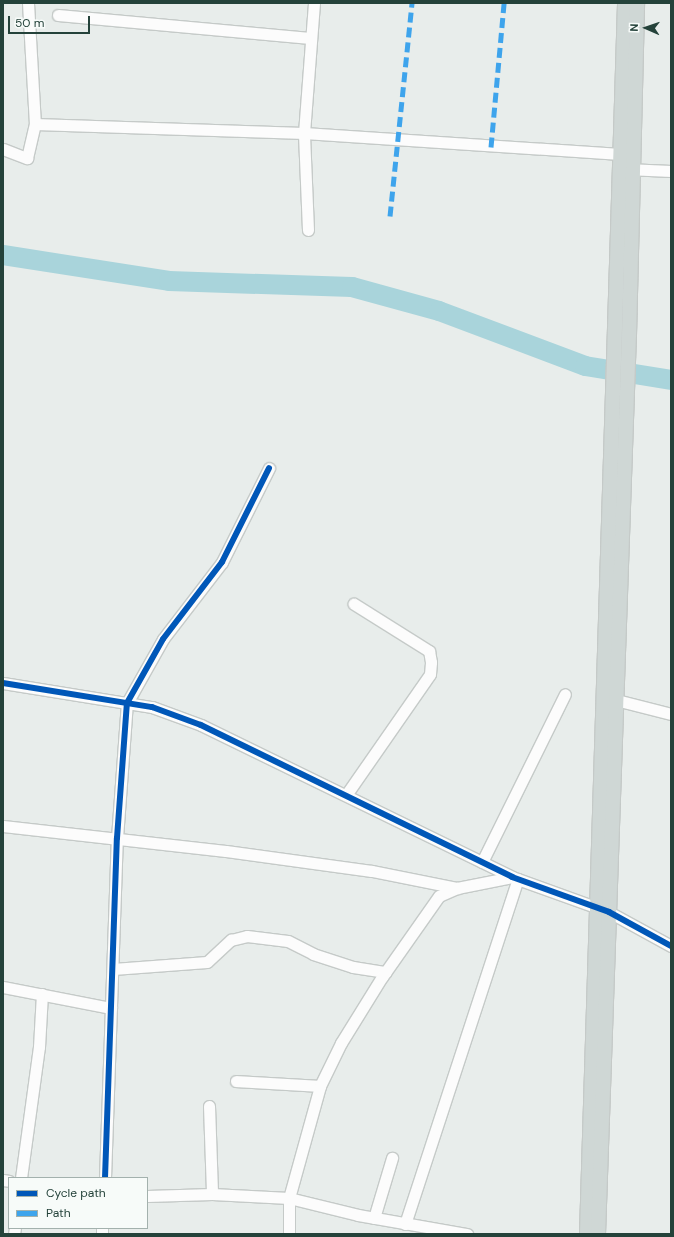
<!DOCTYPE html>
<style>
body{margin:0}
#map{position:relative;width:674px;height:1237px;overflow:hidden;background:#e8edeb;font-family:"DM Sans",sans-serif}
div>[style]{position:absolute}
.river>*{height:20px;margin:-10px;padding:0 10px;transform-origin:10px;border-radius:10px;background:#a9d4db}
.roads{filter:drop-shadow(1px 0 #c5cac8) drop-shadow(-1px 0 #c5cac8) drop-shadow(0 1px #c5cac8) drop-shadow(0 -1px #c5cac8)}
.minor>*{height:11px;margin:-5.5px;padding:0 5.5px;transform-origin:5.5px;border-radius:5.5px;background:#fcfcfc}
.major>*{height:14px;margin:-7px;padding:0 7px;transform-origin:7px;border-radius:7px;background:#cfd7d5}
.quiet>*{height:5px;margin-top:-2.5px;transform-origin:0;background:repeating-linear-gradient(90deg,#3ea4ec 0 10px,transparent 0 15px)}
.cycleway>*{height:6px;margin:-3px;padding:0 3px;transform-origin:3px;border-radius:3px;background:#0057b8}
span{translate:-50% -50%;white-space:nowrap;text-align:center;line-height:1.15;-webkit-text-stroke:3px #f7fbf9;paint-order:stroke}
.frame{position:absolute;inset:0;border:4px solid #24423a;pointer-events:none}
.legend{position:absolute;left:8px;top:1177px;width:140px;height:52px;box-sizing:border-box;background:#f7fbf9;border:1px solid #a3b1ad;margin:0;padding:5px 7px;list-style:none;font-size:12px;color:#24423a}
.legend li{display:flex;align-items:center;gap:8px;height:20px}
.legend b{width:20px;border:1px solid #a3b1ad}
.north{position:absolute;left:626px;top:8px;width:40px;height:40px;-webkit-text-stroke:3px #f7fbf9;paint-order:stroke;rotate:272deg;font-size:11px;font-weight:700;line-height:16px;text-align:center;color:#24423a}
.north::after{content:'';display:block;margin:auto;width:14px;height:18px;background:#24423a;clip-path:polygon(50% 0,100% 100%,50% 72%,0 100%)}
.scale{position:absolute;left:8px;top:16px;width:82px;height:18px;box-sizing:border-box;border:2px solid #24423a;border-top:0;padding-left:5px;font-size:12px;line-height:14px;white-space:nowrap;color:#24423a;-webkit-text-stroke:3px #f7fbf9;paint-order:stroke}
</style>
<div id="map">
<div class="river">
<div style="left:3px;top:255px;width:168px;rotate:8.9deg"></div>
<div style="left:169px;top:281px;width:183px;rotate:1.9deg"></div>
<div style="left:352px;top:287px;width:90px;rotate:15.4deg"></div>
<div style="left:439px;top:311px;width:156px;rotate:20.6deg"></div>
<div style="left:585px;top:366px;width:87px;rotate:9.2deg"></div>
</div>
<div class="roads">
<div class="minor">
<div style="left:28px;top:3px;width:121px;rotate:86.7deg"></div>
<div style="left:58px;top:15px;width:253px;rotate:5.2deg"></div>
<div style="left:3px;top:149px;width:26px;rotate:21deg"></div>
<div style="left:27px;top:158px;width:35px;rotate:-77deg"></div>
<div style="left:35px;top:124px;width:269px;rotate:1.9deg"></div>
<div style="left:304px;top:133px;width:317px;rotate:3.8deg"></div>
<div style="left:626px;top:169px;width:45px;rotate:2.5deg"></div>
<div style="left:308px;top:230px;width:97px;rotate:-92.4deg"></div>
<div style="left:304px;top:133px;width:130px;rotate:-85.6deg"></div>
<div style="left:3px;top:683px;width:151px;rotate:9.2deg"></div>
<div style="left:152px;top:707px;width:52px;rotate:20.2deg"></div>
<div style="left:201px;top:725px;width:346px;rotate:26deg"></div>
<div style="left:512px;top:877px;width:103px;rotate:19.8deg"></div>
<div style="left:609px;top:912px;width:71px;rotate:28.7deg"></div>
<div style="left:616px;top:700px;width:57px;rotate:14.3deg"></div>
<div style="left:346px;top:795px;width:147px;rotate:-55.2deg"></div>
<div style="left:430px;top:674px;width:12px;rotate:-85deg"></div>
<div style="left:431px;top:662px;width:11px;rotate:-100deg"></div>
<div style="left:429px;top:651px;width:89px;rotate:-147.9deg"></div>
<div style="left:3px;top:826px;width:224px;rotate:6.4deg"></div>
<div style="left:226px;top:851px;width:147px;rotate:7.8deg"></div>
<div style="left:372px;top:871px;width:87px;rotate:11.3deg"></div>
<div style="left:482px;top:862px;width:187px;rotate:-63.7deg"></div>
<div style="left:113px;top:969px;width:94px;rotate:-4.3deg"></div>
<div style="left:207px;top:962px;width:33px;rotate:-43deg"></div>
<div style="left:231px;top:940px;width:16px;rotate:-14deg"></div>
<div style="left:247px;top:936px;width:41px;rotate:7deg"></div>
<div style="left:288px;top:941px;width:28px;rotate:27deg"></div>
<div style="left:313px;top:954px;width:42px;rotate:18deg"></div>
<div style="left:353px;top:967px;width:33px;rotate:9deg"></div>
<div style="left:3px;top:987px;width:110px;rotate:11deg"></div>
<div style="left:236px;top:1081px;width:84px;rotate:3.4deg"></div>
<div style="left:209px;top:1106px;width:88px;rotate:88deg"></div>
<div style="left:21px;top:1178px;width:132px;rotate:-82.2deg"></div>
<div style="left:39px;top:1047px;width:53px;rotate:-86.8deg"></div>
<div style="left:105px;top:1178px;width:340px;rotate:-88deg"></div>
<div style="left:117px;top:838px;width:135px;rotate:-85.8deg"></div>
<div style="left:127px;top:703px;width:73px;rotate:-60.6deg"></div>
<div style="left:163px;top:639px;width:97px;rotate:-52.5deg"></div>
<div style="left:222px;top:562px;width:105px;rotate:-63.4deg"></div>
<div style="left:3px;top:1180px;width:6px;rotate:9deg"></div>
<div style="left:147px;top:1196px;width:65px;rotate:-1.8deg"></div>
<div style="left:212px;top:1194px;width:77px;rotate:3deg"></div>
<div style="left:289px;top:1198px;width:71px;rotate:13.8deg"></div>
<div style="left:358px;top:1215px;width:111px;rotate:9.9deg"></div>
<div style="left:374px;top:1218px;width:63px;rotate:-73.3deg"></div>
<div style="left:405px;top:1224px;width:363px;rotate:-71.9deg"></div>
<div style="left:14px;top:1234px;width:6px;rotate:-81deg"></div>
<div style="left:102px;top:1234px;width:6px;rotate:-90deg"></div>
<div style="left:289px;top:1234px;width:36px;rotate:-90deg"></div>
<div style="left:289px;top:1198px;width:116px;rotate:-74.5deg"></div>
<div style="left:320px;top:1086px;width:48px;rotate:-64deg"></div>
<div style="left:341px;top:1043px;width:78px;rotate:-58.2deg"></div>
<div style="left:382px;top:977px;width:99px;rotate:-54.9deg"></div>
<div style="left:439px;top:896px;width:20px;rotate:-24deg"></div>
<div style="left:457px;top:888px;width:56px;rotate:-11.3deg"></div>
</div>
<div class="major">
<div style="left:587px;top:1234px;width:1232px;rotate:-88.23deg"></div>
<div style="left:598px;top:1234px;width:900px;rotate:-88.03deg"></div>
<div style="left:629px;top:335px;width:332px;rotate:-88.6deg"></div>
</div>
</div>
<div class="quiet">
<div style="left:491px;top:147px;width:145px;rotate:-84.8deg"></div>
<div style="left:390px;top:216px;width:214px;rotate:-84.1deg"></div>
</div>
<div class="cycleway">
<div style="left:3px;top:683px;width:151px;rotate:9.2deg"></div>
<div style="left:152px;top:707px;width:52px;rotate:20.2deg"></div>
<div style="left:201px;top:725px;width:346px;rotate:26deg"></div>
<div style="left:512px;top:877px;width:103px;rotate:19.8deg"></div>
<div style="left:609px;top:912px;width:71px;rotate:28.7deg"></div>
<div style="left:105px;top:1178px;width:340px;rotate:-88deg"></div>
<div style="left:117px;top:838px;width:135px;rotate:-85.8deg"></div>
<div style="left:127px;top:703px;width:73px;rotate:-60.6deg"></div>
<div style="left:163px;top:639px;width:97px;rotate:-52.5deg"></div>
<div style="left:222px;top:562px;width:105px;rotate:-63.4deg"></div>
</div>
<div class="frame"></div>
<ul class="legend">
<li><b style="height:5px;background:#0057b8"></b>Cycle path</li>
<li><b style="height:5px;background:#3ea4ec"></b>Path</li>
</ul>
<div class="north">N</div>
<div class="scale">50 m</div>
</div>
